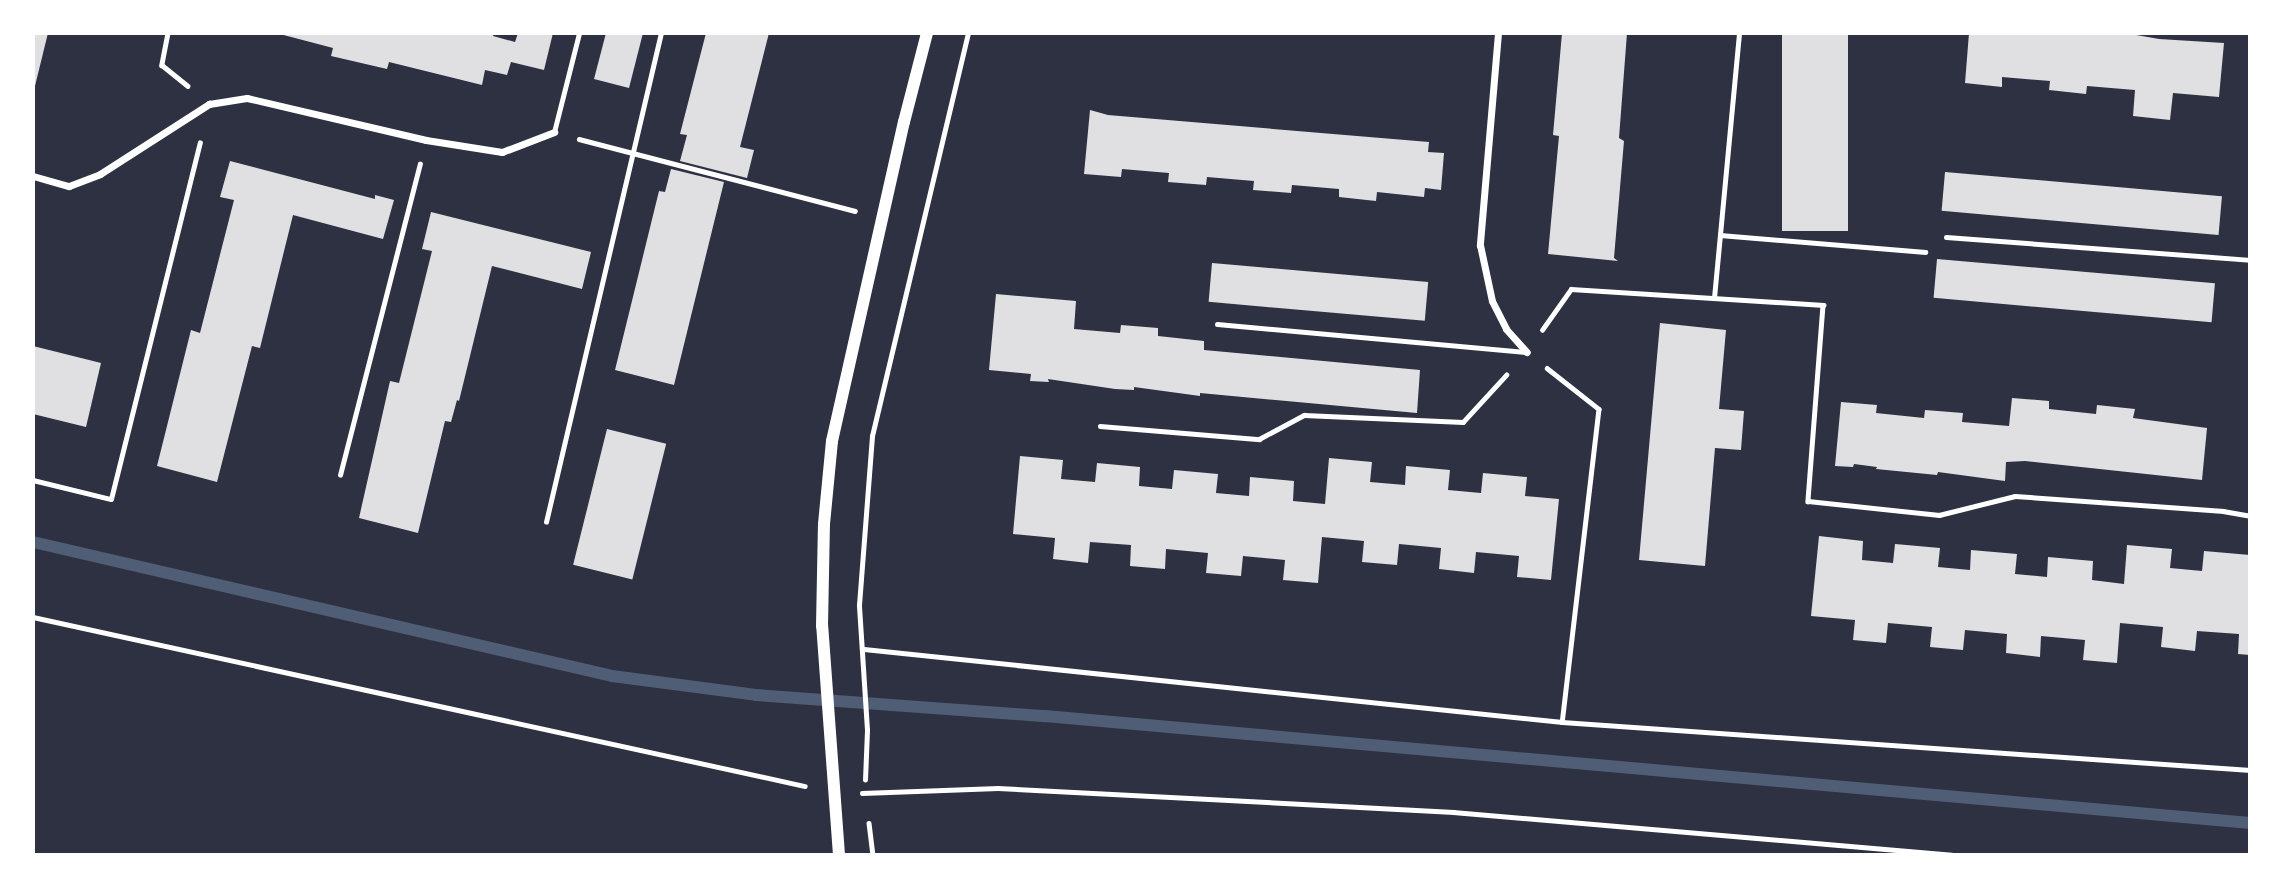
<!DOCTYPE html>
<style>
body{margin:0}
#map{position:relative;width:2283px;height:888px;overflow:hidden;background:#2d3142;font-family:Cabin,sans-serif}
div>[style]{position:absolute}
.stream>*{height:12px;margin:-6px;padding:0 6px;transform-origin:6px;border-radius:6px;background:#4f5d75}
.building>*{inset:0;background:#e0e0e3;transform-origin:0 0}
.path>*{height:4.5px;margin:-2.25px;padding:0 2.25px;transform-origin:2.25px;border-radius:2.25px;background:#fff}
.service>*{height:5px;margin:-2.5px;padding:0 2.5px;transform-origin:2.5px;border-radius:2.5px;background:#fff}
.minor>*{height:7px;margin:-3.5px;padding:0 3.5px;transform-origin:3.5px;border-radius:3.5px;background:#fff}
.tertiary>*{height:12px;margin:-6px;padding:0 6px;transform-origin:6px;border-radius:6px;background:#fff}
span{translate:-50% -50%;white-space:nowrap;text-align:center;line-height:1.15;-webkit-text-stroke:6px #fff;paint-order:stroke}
.frame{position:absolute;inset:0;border:35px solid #fff;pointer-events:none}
</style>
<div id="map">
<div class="stream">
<div style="left:33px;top:542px;width:594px;rotate:13.03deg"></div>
<div style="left:612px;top:676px;width:145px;rotate:7.5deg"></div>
<div style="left:756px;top:695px;width:290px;rotate:4.2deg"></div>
<div style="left:1045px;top:716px;width:1210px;rotate:5.07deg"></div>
</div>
<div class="building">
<div style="clip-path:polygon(33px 33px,48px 33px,34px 90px,33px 90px)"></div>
<div style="clip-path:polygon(276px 33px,494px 33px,493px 36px,515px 42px,518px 33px,553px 33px,544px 70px,511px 62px,507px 75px,485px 70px,482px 85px,389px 62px,387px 69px,331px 56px,333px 48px)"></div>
<div style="clip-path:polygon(606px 33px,643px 33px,629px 88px,594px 79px)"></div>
<div style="clip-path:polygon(706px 33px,769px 33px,740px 147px,754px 150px,747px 178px,680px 161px,687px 135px,680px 134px)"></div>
<div style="clip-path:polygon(1562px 33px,1627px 33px,1619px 138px,1624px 141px,1614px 258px,1618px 261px,1548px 254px,1559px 136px,1553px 135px)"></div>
<div style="left:1782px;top:33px;width:66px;height:198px"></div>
<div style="clip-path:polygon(1969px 33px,2125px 33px,2159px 39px,2224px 43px,2219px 97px,2173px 93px,2170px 120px,2133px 116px,2135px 90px,2087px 86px,2086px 94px,2049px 90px,2050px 81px,2002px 77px,2002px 87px,1965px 83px)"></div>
<div style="clip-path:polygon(1090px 110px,1108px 115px,1429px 142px,1428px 152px,1444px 153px,1441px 190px,1425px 188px,1424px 197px,1377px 192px,1376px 201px,1339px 197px,1339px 189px,1292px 185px,1291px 193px,1253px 190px,1254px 181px,1207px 177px,1206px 185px,1168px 182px,1169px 173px,1122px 169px,1121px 177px,1084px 174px)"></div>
<div style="clip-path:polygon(230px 161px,375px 199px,375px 195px,394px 200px,383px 239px,293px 215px,260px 348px,252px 346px,217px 482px,157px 466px,191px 330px,200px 333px,234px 200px,220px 197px)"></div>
<div style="clip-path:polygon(671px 169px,724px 182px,674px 385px,615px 370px,659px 191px,665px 192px)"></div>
<div style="left:1945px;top:172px;width:278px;height:39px;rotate:5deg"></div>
<div style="clip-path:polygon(431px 212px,591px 252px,582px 289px,492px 266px,459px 401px,457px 400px,451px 422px,445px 421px,418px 533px,359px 518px,390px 381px,399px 383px,432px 251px,422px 249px)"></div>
<div style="left:1937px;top:259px;width:279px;height:39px;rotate:5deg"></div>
<div style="left:1212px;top:263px;width:217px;height:39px;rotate:5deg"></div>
<div style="clip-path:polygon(996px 294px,1076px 301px,1074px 329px,1120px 333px,1121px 325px,1158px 328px,1158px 336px,1204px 341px,1204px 350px,1420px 370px,1417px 413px,1200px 393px,1200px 396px,1134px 387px,1134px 390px,1115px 389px,1048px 379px,1049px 382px,1030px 381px,1031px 374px,989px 370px)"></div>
<div style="clip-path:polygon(1660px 323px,1726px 330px,1719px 409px,1744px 411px,1741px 450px,1715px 448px,1705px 566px,1639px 560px)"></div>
<div style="clip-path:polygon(33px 346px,101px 363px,86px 427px,33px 414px)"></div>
<div style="clip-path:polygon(2012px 398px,2049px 401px,2049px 409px,2096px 414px,2097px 405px,2135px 409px,2133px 418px,2207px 428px,2202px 480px,2025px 461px,2006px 462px,2005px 481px,1938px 472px,1937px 475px,1876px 469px,1877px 467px,1854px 464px,1853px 467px,1835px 466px,1841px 402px,1877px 405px,1876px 413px,1924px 418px,1925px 410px,1963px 413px,1962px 422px,2009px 426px)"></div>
<div style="left:607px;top:429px;width:61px;height:140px;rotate:14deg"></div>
<div style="clip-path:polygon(1020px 456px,1063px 460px,1061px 479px,1095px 482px,1097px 463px,1140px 467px,1139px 486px,1172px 489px,1174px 470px,1218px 474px,1216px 493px,1249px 496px,1250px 477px,1294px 481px,1293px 501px,1325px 504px,1329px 458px,1372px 462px,1370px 482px,1405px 485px,1406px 466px,1450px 470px,1448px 490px,1481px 493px,1483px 473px,1527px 477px,1525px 496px,1559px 499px,1551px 580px,1517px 577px,1519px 556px,1476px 552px,1474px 573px,1439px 569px,1441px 548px,1399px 544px,1397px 565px,1362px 562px,1364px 541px,1322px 537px,1318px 583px,1283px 580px,1285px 560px,1243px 556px,1241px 576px,1206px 573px,1208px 553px,1166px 549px,1165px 569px,1130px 566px,1131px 545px,1090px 542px,1088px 563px,1053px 559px,1055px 538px,1013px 534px)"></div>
<div style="clip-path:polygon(1819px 536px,1863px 541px,1862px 560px,1893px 563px,1895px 544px,1940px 548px,1938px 567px,1970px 570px,1971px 550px,2017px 554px,2015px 574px,2047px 577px,2048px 557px,2093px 561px,2092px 580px,2124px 584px,2127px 545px,2172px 549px,2170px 568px,2202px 571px,2204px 551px,2250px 555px,2250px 655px,2238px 654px,2239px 634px,2197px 631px,2195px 651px,2161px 647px,2163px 627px,2120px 623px,2117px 663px,2083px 660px,2085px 640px,2041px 636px,2040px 657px,2006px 653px,2007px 634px,1965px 630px,1963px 650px,1930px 647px,1932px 627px,1888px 623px,1886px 643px,1853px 640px,1855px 620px,1811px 616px)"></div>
</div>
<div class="path">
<div style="left:168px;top:33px;width:33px;rotate:101deg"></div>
<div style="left:162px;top:65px;width:33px;rotate:39deg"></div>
<div style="left:579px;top:139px;width:285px;rotate:14.6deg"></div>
<div style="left:1720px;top:235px;width:206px;rotate:4.7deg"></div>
<div style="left:1714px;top:298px;width:266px;rotate:-84.6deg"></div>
<div style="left:1542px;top:330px;width:50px;rotate:-54.7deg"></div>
<div style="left:1571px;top:289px;width:253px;rotate:3.6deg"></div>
<div style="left:1823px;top:305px;width:197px;rotate:94.4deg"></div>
<div style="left:1808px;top:501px;width:132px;rotate:6.1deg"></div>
<div style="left:1939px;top:515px;width:78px;rotate:-14deg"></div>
<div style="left:2015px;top:496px;width:209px;rotate:4.1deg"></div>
<div style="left:2223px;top:511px;width:27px;rotate:10deg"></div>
<div style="left:1547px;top:368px;width:66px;rotate:38.3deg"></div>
<div style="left:1599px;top:409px;width:315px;rotate:96.7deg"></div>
<div style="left:1100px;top:426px;width:160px;rotate:4.7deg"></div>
<div style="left:1259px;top:439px;width:51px;rotate:-28.1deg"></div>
<div style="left:1304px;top:415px;width:159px;rotate:2.5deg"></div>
<div style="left:1463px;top:422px;width:64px;rotate:-47.5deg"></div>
<div style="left:340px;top:475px;width:321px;rotate:-75.6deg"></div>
<div style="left:33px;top:480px;width:80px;rotate:13.7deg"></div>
<div style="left:111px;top:499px;width:367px;rotate:-76deg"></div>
<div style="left:546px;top:522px;width:502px;rotate:-76.77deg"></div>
<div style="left:33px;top:617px;width:790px;rotate:12.35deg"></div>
<div style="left:864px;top:649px;width:702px;rotate:5.97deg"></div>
<div style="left:1562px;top:722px;width:690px;rotate:3.99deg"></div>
<div style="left:865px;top:780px;width:50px;rotate:-87.7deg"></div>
<div style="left:867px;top:730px;width:125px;rotate:-93.7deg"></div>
<div style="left:859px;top:605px;width:169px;rotate:-85.6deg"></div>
<div style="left:872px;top:436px;width:414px;rotate:-76.6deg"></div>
<div style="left:862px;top:793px;width:136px;rotate:-2.1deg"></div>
<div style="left:998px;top:788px;width:456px;rotate:3deg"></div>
<div style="left:1453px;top:812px;width:500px;rotate:4.9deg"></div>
<div style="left:869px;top:823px;width:32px;rotate:83deg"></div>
</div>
<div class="service">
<div style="left:554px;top:132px;width:102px;rotate:-75.8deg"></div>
<div style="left:1946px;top:237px;width:305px;rotate:4.3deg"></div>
<div style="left:1217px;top:324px;width:311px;rotate:5.2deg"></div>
</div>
<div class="minor">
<div style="left:1498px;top:33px;width:213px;rotate:94.9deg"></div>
<div style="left:1480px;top:245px;width:57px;rotate:77.9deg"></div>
<div style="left:1492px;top:301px;width:31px;rotate:63deg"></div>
<div style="left:1506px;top:329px;width:31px;rotate:48deg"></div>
<div style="left:33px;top:176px;width:37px;rotate:16deg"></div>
<div style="left:69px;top:186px;width:33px;rotate:-21deg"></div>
<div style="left:100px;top:174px;width:130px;rotate:-32.7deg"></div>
<div style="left:209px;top:104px;width:38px;rotate:-9deg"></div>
<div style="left:247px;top:98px;width:184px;rotate:13.2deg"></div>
<div style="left:426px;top:140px;width:77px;rotate:9deg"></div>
<div style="left:502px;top:152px;width:56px;rotate:-21deg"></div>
</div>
<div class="tertiary">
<div style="left:839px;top:855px;width:230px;rotate:-94.2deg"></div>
<div style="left:822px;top:626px;width:102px;rotate:-88.9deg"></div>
<div style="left:824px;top:524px;width:83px;rotate:-84.5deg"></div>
<div style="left:832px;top:441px;width:327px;rotate:-77.3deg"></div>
<div style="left:904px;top:122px;width:92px;rotate:-75.5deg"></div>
</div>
<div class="frame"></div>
</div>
